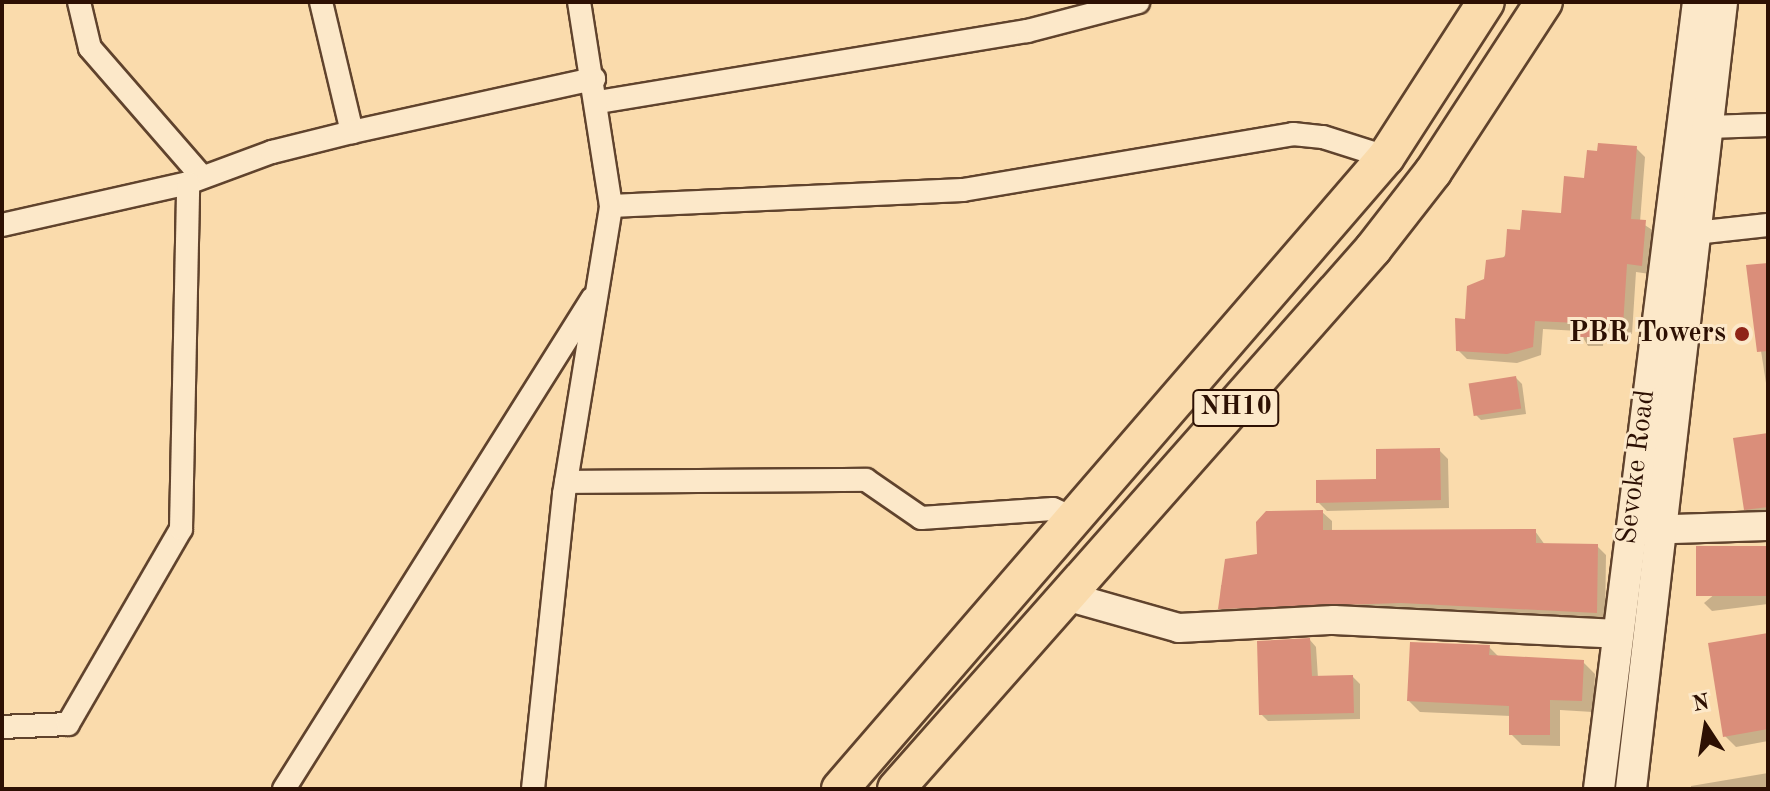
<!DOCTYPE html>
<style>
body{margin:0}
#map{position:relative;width:1770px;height:791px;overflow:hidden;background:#fadbac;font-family:"Old Standard TT",serif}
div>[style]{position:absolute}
.shadow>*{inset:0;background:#0003}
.building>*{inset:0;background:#da8e7a;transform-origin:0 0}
.roads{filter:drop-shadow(2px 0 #60432d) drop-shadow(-2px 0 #60432d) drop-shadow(0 2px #60432d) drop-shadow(0 -2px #60432d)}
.minor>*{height:22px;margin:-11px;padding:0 11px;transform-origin:11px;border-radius:11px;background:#fce8c9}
.tertiary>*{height:28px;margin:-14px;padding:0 14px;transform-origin:14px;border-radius:14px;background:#fce8c9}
.secondary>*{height:30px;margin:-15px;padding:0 15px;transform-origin:15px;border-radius:15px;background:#fce8c9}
.trunk>*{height:36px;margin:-18px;padding:0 18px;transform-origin:18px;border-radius:18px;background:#fadbac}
.dots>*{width:22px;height:22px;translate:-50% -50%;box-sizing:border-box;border:4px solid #fce8c9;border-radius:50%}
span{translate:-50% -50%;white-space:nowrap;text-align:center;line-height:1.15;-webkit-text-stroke:6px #fce8c9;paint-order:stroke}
.shield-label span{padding:2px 6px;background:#fce8c9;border:2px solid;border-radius:6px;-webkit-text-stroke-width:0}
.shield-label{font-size:26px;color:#2d1003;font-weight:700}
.poi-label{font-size:28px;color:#2d1003;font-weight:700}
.right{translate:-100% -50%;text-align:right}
.street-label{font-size:28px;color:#2d1003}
.frame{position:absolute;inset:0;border:4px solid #2d1003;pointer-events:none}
.north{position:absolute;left:1666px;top:687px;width:80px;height:80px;-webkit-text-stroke:6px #fce8c9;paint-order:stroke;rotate:348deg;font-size:22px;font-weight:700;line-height:32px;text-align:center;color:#2d1003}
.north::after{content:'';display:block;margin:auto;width:28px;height:36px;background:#2d1003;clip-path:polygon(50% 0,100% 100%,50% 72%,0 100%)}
</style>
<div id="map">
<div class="shadow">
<div style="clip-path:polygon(1636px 148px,1645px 157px,1640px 222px,1654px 231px,1650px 274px,1636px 272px,1632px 334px,1604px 333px,1603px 346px,1588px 346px,1579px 331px,1543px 329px,1541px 355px,1517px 363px,1467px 359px,1458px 350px,1467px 321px,1486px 281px,1522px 232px,1562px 215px,1586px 180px)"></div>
<div style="clip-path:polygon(1768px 265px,1768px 396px,1748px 267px)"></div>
<div style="clip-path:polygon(1516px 378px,1522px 384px,1526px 414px,1481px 420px,1476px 415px)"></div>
<div style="clip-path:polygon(1768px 435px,1768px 519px,1757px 521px,1745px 509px)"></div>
<div style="clip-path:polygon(1439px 450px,1448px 459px,1449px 508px,1327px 511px,1318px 502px,1378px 481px)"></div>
<div style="clip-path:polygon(1322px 512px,1332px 521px,1332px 532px,1535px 531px,1545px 545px,1597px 546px,1606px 555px,1605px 622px,1229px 617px,1220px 608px,1221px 585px,1228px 586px,1259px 556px)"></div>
<div style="clip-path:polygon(1768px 550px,1768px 604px,1712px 611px,1704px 603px)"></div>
<div style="clip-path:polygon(1768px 635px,1768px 741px,1736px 747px,1725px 736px)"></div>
<div style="clip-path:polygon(1310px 640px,1316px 647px,1318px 678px,1353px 677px,1360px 684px,1360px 719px,1268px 721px,1261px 714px)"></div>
<div style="clip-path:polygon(1489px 647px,1500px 658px,1583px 662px,1595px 674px,1593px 712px,1560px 710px,1560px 746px,1522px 745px,1511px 734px,1511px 716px,1420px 712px,1409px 701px)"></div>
<div style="clip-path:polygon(1768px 773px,1768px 789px,1691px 789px,1691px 786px)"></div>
</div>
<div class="building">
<div style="clip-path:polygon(1598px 143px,1637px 146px,1631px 219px,1646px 220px,1642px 266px,1627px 264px,1623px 326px,1596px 325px,1595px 338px,1577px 337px,1578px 323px,1535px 321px,1533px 347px,1507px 354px,1456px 351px,1455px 318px,1465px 319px,1467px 286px,1484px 279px,1486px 260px,1505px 257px,1507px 229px,1520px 230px,1522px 210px,1561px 213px,1564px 176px,1584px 178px,1587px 150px,1597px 151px)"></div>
<div style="clip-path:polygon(1768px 263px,1768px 351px,1757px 352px,1746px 265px)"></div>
<div style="left:1516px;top:376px;width:33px;height:48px;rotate:81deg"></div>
<div style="clip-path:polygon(1768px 433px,1768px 507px,1744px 510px,1733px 438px)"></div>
<div style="clip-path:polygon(1440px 448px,1441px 500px,1316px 503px,1316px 480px,1376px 479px,1376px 449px)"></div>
<div style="clip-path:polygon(1323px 510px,1323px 530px,1536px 529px,1536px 543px,1598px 544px,1597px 613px,1401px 603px,1218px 609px,1225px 559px,1257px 554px,1256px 522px,1266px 511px)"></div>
<div style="left:1768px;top:546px;width:50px;height:72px;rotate:90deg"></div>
<div style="clip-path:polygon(1768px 633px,1768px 729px,1723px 737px,1708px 643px)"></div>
<div style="clip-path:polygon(1310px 638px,1312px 676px,1353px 675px,1354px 713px,1259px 715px,1257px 641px)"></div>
<div style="clip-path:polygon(1410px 642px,1490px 645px,1489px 655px,1584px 660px,1582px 701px,1550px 700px,1550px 735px,1509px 735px,1509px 706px,1407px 701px)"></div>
</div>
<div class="roads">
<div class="minor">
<div style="left:79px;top:2px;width:47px;rotate:76.6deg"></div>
<div style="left:90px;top:48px;width:171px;rotate:49deg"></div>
<div style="left:321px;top:2px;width:134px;rotate:76.6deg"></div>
<div style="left:598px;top:102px;width:435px;rotate:-9.4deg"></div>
<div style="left:1027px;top:31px;width:115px;rotate:-14.6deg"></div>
<div style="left:1708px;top:127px;width:60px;rotate:-1.9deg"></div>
<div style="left:611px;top:206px;width:352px;rotate:-2.6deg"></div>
<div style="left:963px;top:190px;width:335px;rotate:-9.6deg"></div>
<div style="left:1293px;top:134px;width:30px;rotate:6deg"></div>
<div style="left:1323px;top:137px;width:66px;rotate:17.6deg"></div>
<div style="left:2px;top:225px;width:191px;rotate:-12.7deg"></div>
<div style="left:188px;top:183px;width:90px;rotate:-20.3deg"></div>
<div style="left:272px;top:152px;width:82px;rotate:-14deg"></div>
<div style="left:352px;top:132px;width:248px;rotate:-12.4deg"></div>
<div style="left:1695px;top:233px;width:73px;rotate:-6.3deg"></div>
<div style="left:566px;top:482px;width:300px;rotate:-0.4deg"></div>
<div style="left:866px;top:480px;width:67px;rotate:34.6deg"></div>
<div style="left:921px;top:518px;width:132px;rotate:-3.9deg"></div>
<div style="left:1053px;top:509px;width:23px;rotate:25deg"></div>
<div style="left:2px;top:727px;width:66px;rotate:-2.6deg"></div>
<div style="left:68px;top:724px;width:225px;rotate:-59.9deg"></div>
<div style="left:181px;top:529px;width:346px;rotate:-88.8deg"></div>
<div style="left:284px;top:789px;width:579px;rotate:-57.85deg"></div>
<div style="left:533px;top:789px;width:297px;rotate:-84deg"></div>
<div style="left:564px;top:494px;width:292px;rotate:-80.7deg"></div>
<div style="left:611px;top:206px;width:206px;rotate:-98.9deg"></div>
</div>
<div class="tertiary">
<div style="left:1641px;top:530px;width:127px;rotate:-1.8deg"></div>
<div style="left:1066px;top:596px;width:117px;rotate:15.8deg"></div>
<div style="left:1179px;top:628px;width:155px;rotate:-3deg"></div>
<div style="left:1334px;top:620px;width:284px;rotate:2.8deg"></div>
</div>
<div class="secondary">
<div style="left:1599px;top:789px;width:793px;rotate:-82.83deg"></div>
<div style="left:1631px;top:789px;width:792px;rotate:-83.4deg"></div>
</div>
<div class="trunk">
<div style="left:840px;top:789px;width:835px;rotate:-49.18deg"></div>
<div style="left:1386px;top:157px;width:184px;rotate:-57.2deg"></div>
<div style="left:896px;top:789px;width:721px;rotate:-48.54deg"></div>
<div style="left:1373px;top:249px;width:98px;rotate:-52.1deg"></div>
<div style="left:1433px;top:172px;width:203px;rotate:-56.9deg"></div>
</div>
</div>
<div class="dots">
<div style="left:1742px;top:334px;background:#8f2418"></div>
</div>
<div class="shield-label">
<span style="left:1236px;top:408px">NH10</span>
</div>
<div class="poi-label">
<span class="right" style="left:1726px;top:334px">PBR Towers</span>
</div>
<div class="street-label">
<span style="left:1637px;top:467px;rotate:-83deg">Sevoke Road</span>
</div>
<div class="frame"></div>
<div class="north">N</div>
</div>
